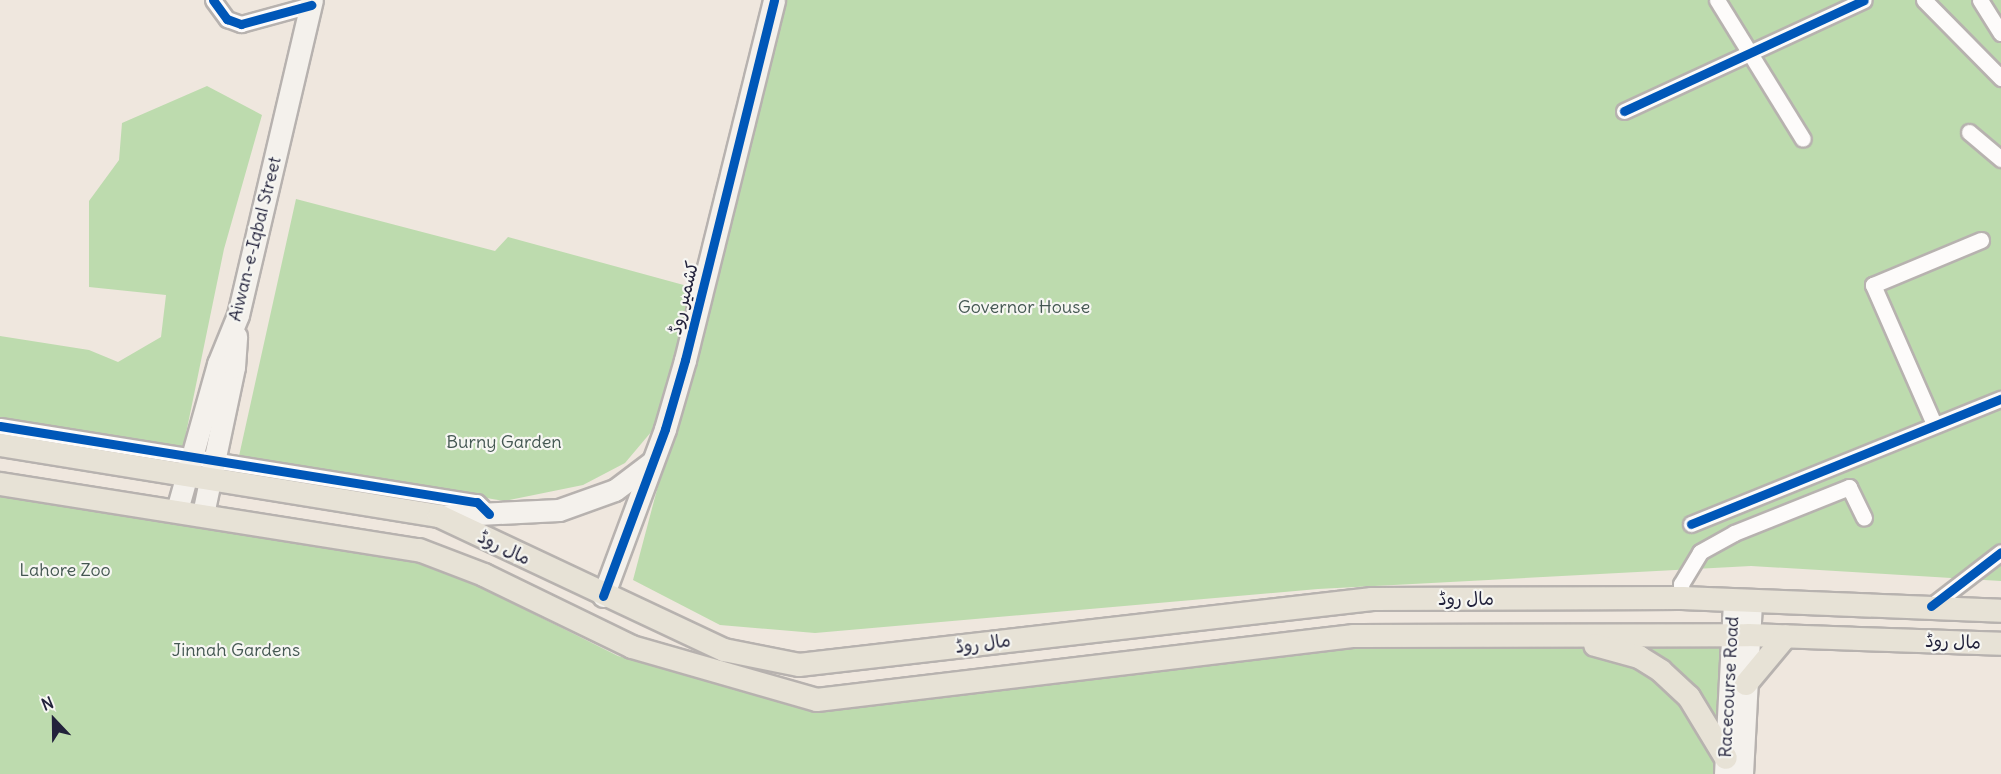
<!DOCTYPE html>
<meta charset="utf-8">
<style>
body{margin:0}
#map{position:relative;width:2001px;height:774px;overflow:hidden;background:#efe7de;font-family:Delius,"Playpen Sans Arabic",sans-serif}
div>[style]{position:absolute}
.green>*{inset:0;background:#bddbae}
.roads{filter:drop-shadow(2px 0 #b7b2af) drop-shadow(-2px 0 #b7b2af) drop-shadow(0 2px #b7b2af) drop-shadow(0 -2px #b7b2af)}
.street>*{height:15px;margin:-7.5px;padding:0 7.5px;transform-origin:7.5px;border-radius:7.5px;background:#fdfbfa}
.secondary>*{height:21px;margin:-10.5px;padding:0 10.5px;transform-origin:10.5px;border-radius:10.5px;background:#f4f1ec}
.primary>*{height:22px;margin:-11px;padding:0 11px;transform-origin:11px;border-radius:11px;background:#e7e2d6}
.cycleway>*{height:9px;margin:-4.5px;padding:0 4.5px;transform-origin:4.5px;border-radius:4.5px;background:#0057b8}
span{translate:-50% -50%;white-space:nowrap;text-align:center;line-height:1.15;-webkit-text-stroke:4.5px #f6f6f2;paint-order:stroke}
.street-label{font-size:18px;color:#22223b}
.park-label{font-size:18px;color:#445752}
.north{position:absolute;left:24px;top:690px;width:60px;height:60px;-webkit-text-stroke:4px #f6f6f2;paint-order:stroke;rotate:338deg;font-size:16px;font-weight:700;line-height:24px;text-align:center;color:#22223b}
.north::after{content:'';display:block;margin:auto;width:21px;height:27px;background:#22223b;clip-path:polygon(50% 0,100% 100%,50% 72%,0 100%)}
</style>
<div id="map">
<div class="green">
<div style="clip-path:polygon(787px 0,2001px 0,2001px 581px,1751px 566px,1318px 589px,815px 633px,720px 625px,633px 580px)"></div>
<div style="clip-path:polygon(207px 86px,262px 115px,224px 249px,183px 448px,0 419px,0 336px,89px 350px,118px 362px,161px 337px,166px 295px,89px 287px,89px 201px,119px 160px,122px 123px)"></div>
<div style="clip-path:polygon(296px 199px,495px 251px,508px 237px,691px 287px,657px 425px,625px 463px,583px 485px,504px 501px,239px 456px)"></div>
<div style="clip-path:polygon(0 493px,418px 556px,618px 656px,813px 711px,1357px 641px,1727px 640px,1718px 774px,0 774px)"></div>
</div>
<div class="roads">
<div class="street">
<div style="left:213px;top:0;width:24px;rotate:54deg"></div>
<div style="left:227px;top:19px;width:15px;rotate:20deg"></div>
<div style="left:241px;top:24px;width:73px;rotate:-15.2deg"></div>
<div style="left:1717px;top:0;width:163px;rotate:58.3deg"></div>
<div style="left:1924px;top:0;width:110px;rotate:45.4deg"></div>
<div style="left:1980px;top:0;width:39px;rotate:58deg"></div>
<div style="left:1624px;top:111px;width:264px;rotate:-24.8deg"></div>
<div style="left:1969px;top:132px;width:42px;rotate:40.2deg"></div>
<div style="left:1934px;top:424px;width:152px;rotate:-113.7deg"></div>
<div style="left:1873px;top:285px;width:117px;rotate:-22.6deg"></div>
<div style="left:0;top:426px;width:483px;rotate:9.1deg"></div>
<div style="left:477px;top:502px;width:17px;rotate:45deg"></div>
<div style="left:1691px;top:524px;width:334px;rotate:-22deg"></div>
<div style="left:1682px;top:598px;width:14px;rotate:-94deg"></div>
<div style="left:1681px;top:584px;width:37px;rotate:-59deg"></div>
<div style="left:1700px;top:552px;width:39px;rotate:-29deg"></div>
<div style="left:1734px;top:533px;width:124px;rotate:-21.8deg"></div>
<div style="left:1849px;top:487px;width:34px;rotate:64deg"></div>
<div style="left:1931px;top:606px;width:88px;rotate:-37.6deg"></div>
</div>
<div class="secondary">
<div style="left:177px;top:510px;width:152px;rotate:-74.3deg"></div>
<div style="left:218px;top:364px;width:53px;rotate:-67.8deg"></div>
<div style="left:238px;top:315px;width:324px;rotate:-76.8deg"></div>
<div style="left:203px;top:514px;width:150px;rotate:-78.1deg"></div>
<div style="left:234px;top:367px;width:31px;rotate:-86deg"></div>
<div style="left:439px;top:516px;width:120px;rotate:-2.9deg"></div>
<div style="left:559px;top:510px;width:59px;rotate:-19.7deg"></div>
<div style="left:615px;top:490px;width:46px;rotate:-37.1deg"></div>
<div style="left:603px;top:596px;width:178px;rotate:-69.6deg"></div>
<div style="left:665px;top:429px;width:72px;rotate:-73.8deg"></div>
<div style="left:685px;top:360px;width:371px;rotate:-76.1deg"></div>
<div style="left:1725px;top:774px;width:174px;rotate:-87deg"></div>
<div style="left:1742px;top:774px;width:174px;rotate:-87deg"></div>
</div>
<div class="primary">
<div style="left:0;top:445px;width:445px;rotate:9.2deg"></div>
<div style="left:439px;top:516px;width:315px;rotate:25.2deg"></div>
<div style="left:724px;top:650px;width:76px;rotate:11.3deg"></div>
<div style="left:799px;top:665px;width:577px;rotate:-6.57deg"></div>
<div style="left:1372px;top:599px;width:310px;rotate:-0.2deg"></div>
<div style="left:1682px;top:598px;width:319px;rotate:2.3deg"></div>
<div style="left:0;top:484px;width:424px;rotate:9deg"></div>
<div style="left:419px;top:550px;width:70px;rotate:21deg"></div>
<div style="left:484px;top:575px;width:165px;rotate:25.9deg"></div>
<div style="left:632px;top:647px;width:192px;rotate:16deg"></div>
<div style="left:817px;top:700px;width:541px;rotate:-6.8deg"></div>
<div style="left:1354px;top:636px;width:394px;rotate:-0.1deg"></div>
<div style="left:1748px;top:635px;width:253px;rotate:2deg"></div>
<div style="left:1595px;top:645px;width:46px;rotate:15.3deg"></div>
<div style="left:1639px;top:657px;width:26px;rotate:32deg"></div>
<div style="left:1661px;top:671px;width:38px;rotate:43deg"></div>
<div style="left:1689px;top:697px;width:71px;rotate:58.8deg"></div>
<div style="left:1746px;top:684px;width:62px;rotate:-50.2deg"></div>
</div>
</div>
<div class="cycleway">
<div style="left:213px;top:0;width:24px;rotate:54deg"></div>
<div style="left:227px;top:19px;width:15px;rotate:20deg"></div>
<div style="left:241px;top:24px;width:73px;rotate:-15.2deg"></div>
<div style="left:1624px;top:111px;width:264px;rotate:-24.8deg"></div>
<div style="left:0;top:426px;width:483px;rotate:9.1deg"></div>
<div style="left:477px;top:502px;width:17px;rotate:45deg"></div>
<div style="left:1691px;top:524px;width:334px;rotate:-22deg"></div>
<div style="left:603px;top:596px;width:178px;rotate:-69.6deg"></div>
<div style="left:665px;top:429px;width:72px;rotate:-73.8deg"></div>
<div style="left:685px;top:360px;width:371px;rotate:-76.1deg"></div>
<div style="left:1931px;top:606px;width:88px;rotate:-37.6deg"></div>
</div>
<div class="street-label">
<span style="left:255px;top:239px;rotate:-76deg">Aiwan-e-Iqbal Street</span>
<span style="left:684px;top:298px;rotate:-76deg">کشمیر روڈ</span>
<span style="left:504px;top:548px;rotate:26deg">مال روڈ</span>
<span style="left:1466px;top:599px">مال روڈ</span>
<span style="left:1953px;top:642px;rotate:2deg">مال روڈ</span>
<span style="left:983px;top:644px;rotate:-7deg">مال روڈ</span>
<span style="left:1729px;top:687px;rotate:-87deg">Racecourse Road</span>
</div>
<div class="park-label">
<span style="left:1024px;top:307px">Governor House</span>
<span style="left:504px;top:442px">Burny Garden</span>
<span style="left:65px;top:570px">Lahore Zoo</span>
<span style="left:236px;top:650px">Jinnah Gardens</span>
</div>
<div class="north">N</div>
</div>
